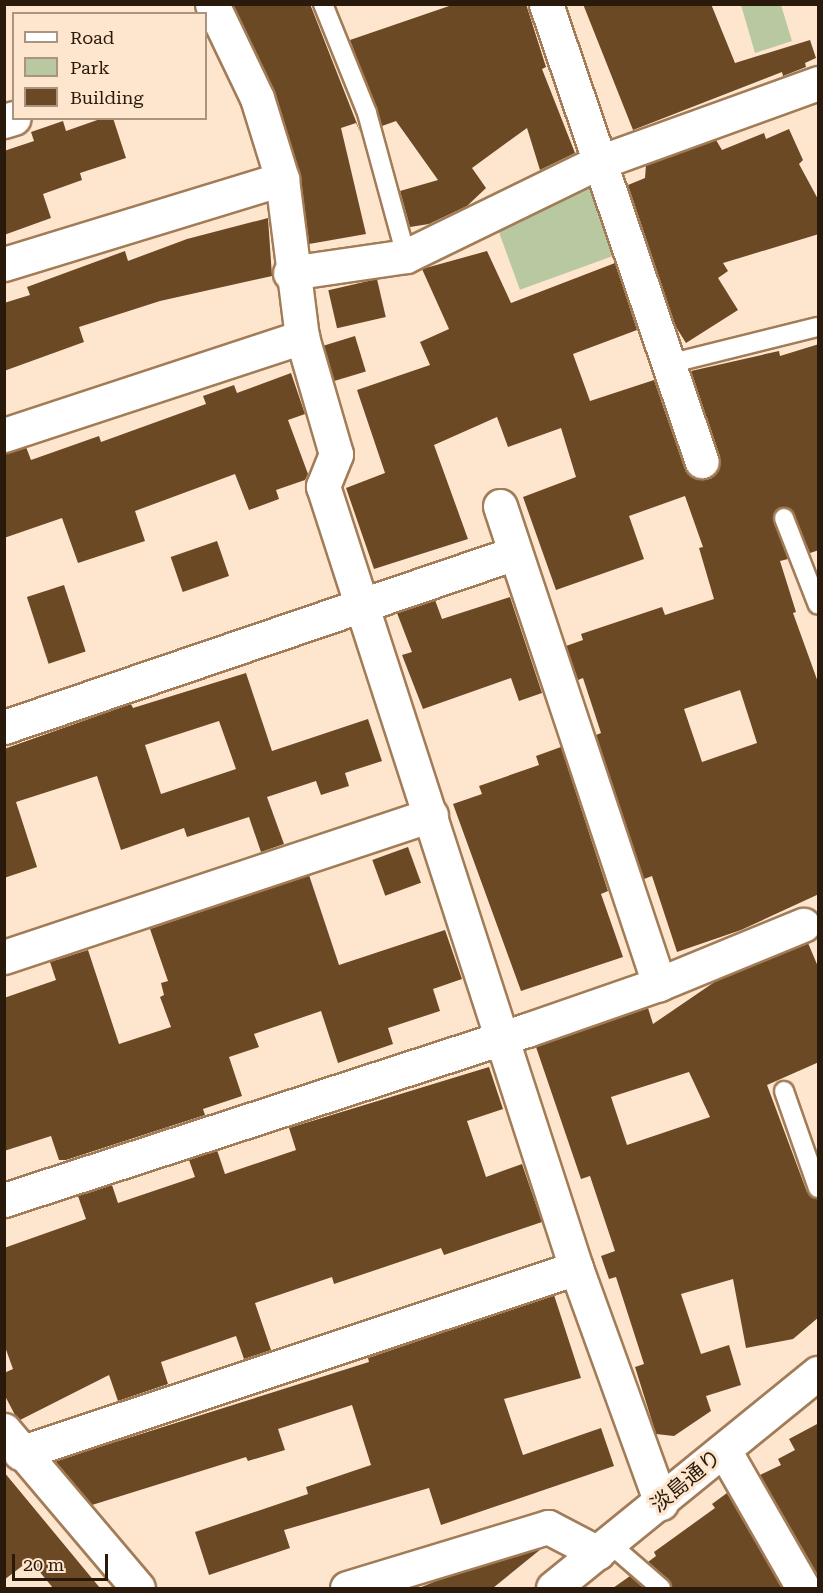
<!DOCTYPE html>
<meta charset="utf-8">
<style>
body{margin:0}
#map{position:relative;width:823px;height:1593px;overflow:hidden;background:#fee5cd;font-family:"Roboto Serif","Noto Sans JP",serif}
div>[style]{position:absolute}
.green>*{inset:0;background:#b8c8a1;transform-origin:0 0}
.building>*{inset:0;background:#6c4925;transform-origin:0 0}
.roads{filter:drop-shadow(2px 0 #a17c57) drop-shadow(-2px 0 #a17c57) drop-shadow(0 2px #a17c57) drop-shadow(0 -2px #a17c57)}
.service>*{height:18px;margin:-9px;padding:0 9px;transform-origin:9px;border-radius:9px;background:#fff}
.minor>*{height:33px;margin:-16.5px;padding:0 16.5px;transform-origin:16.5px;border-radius:16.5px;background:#fff}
.tertiary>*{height:33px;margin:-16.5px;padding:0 16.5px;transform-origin:16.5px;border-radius:16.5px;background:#fff}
.secondary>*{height:33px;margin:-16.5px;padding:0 16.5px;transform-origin:16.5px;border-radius:16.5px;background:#fff}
span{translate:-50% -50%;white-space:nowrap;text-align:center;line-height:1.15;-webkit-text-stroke:6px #fee5cd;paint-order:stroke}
.street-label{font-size:21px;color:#291a0b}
.frame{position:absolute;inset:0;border:6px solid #291a0b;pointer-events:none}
.legend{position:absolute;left:12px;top:12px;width:195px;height:108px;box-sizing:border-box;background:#fee5cd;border:2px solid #a9947f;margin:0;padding:8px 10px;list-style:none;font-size:18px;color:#291a0b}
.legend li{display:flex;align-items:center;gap:12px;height:30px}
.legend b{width:30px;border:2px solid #a9947f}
.scale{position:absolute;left:12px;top:1554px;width:96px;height:27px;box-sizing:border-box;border:3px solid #291a0b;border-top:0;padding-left:8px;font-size:18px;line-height:21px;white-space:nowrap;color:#291a0b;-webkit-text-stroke:4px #fee5cd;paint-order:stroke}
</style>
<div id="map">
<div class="green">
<div style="clip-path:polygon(741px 5px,781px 5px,792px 41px,755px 53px)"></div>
<div style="left:591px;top:181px;width:78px;height:104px;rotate:70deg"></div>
</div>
<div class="building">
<div style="clip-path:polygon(233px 4px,310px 4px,361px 134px,356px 123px,341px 128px,366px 234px,309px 244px,300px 174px,275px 92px)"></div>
<div style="clip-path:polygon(455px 4px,526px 4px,546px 67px,542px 69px,575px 153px,540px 170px,527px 128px,472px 168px,486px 188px,467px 206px,429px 224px,410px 227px,400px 191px,438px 180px,396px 121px,382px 126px,350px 40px)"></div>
<div style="clip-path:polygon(583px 4px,711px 4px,735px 63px,810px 40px,816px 58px,805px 63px,806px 67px,783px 76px,782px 72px,633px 130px)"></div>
<div style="clip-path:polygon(103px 118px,113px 118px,126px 158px,80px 173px,82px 180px,43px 194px,51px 218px,4px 235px,4px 151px,34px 141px,31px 132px,63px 121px,66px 131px)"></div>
<div style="clip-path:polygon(789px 129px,803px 160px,799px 164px,819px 201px,819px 234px,723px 263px,728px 271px,718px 278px,738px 310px,686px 343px,676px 327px,628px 185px,645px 178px,646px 165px,716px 140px,722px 150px,764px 133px,766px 139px)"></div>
<div style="clip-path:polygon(268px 218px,272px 276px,160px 301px,79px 327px,84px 342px,4px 371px,4px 303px,30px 295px,27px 287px,125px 251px,128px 261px,187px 239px)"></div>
<div style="clip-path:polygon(evenodd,487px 251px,511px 303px,615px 263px,637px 330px,573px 354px,590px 401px,654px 380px,684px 467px,698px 479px,716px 474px,720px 464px,691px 371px,779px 351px,780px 356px,819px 344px,819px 550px,810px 553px,791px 509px,779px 508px,773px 517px,788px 559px,780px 561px,796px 612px,793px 613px,819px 685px,819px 894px,741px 930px,677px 952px,652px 876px,644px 879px,596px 735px,601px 733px,583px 678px,578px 680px,566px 646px,583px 640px,581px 634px,662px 607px,665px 615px,714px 599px,699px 548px,703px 547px,685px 496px,629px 516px,644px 559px,556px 590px,523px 497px,576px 477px,561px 428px,508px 447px,497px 417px,434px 445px,468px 539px,374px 569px,346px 488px,385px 473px,357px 390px,430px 365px,420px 342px,449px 329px,422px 269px,487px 251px,740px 690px,757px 743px,702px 762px,684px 709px,740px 690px)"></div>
<div style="left:377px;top:279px;width:39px;height:50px;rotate:77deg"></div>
<div style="left:355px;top:336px;width:37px;height:33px;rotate:73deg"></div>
<div style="clip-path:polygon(291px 373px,305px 414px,288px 420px,308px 474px,305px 480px,276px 490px,279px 499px,249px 510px,235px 474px,135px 511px,145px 541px,78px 563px,62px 518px,4px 538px,4px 454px,26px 447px,31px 460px,99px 436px,101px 442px,206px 404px,203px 396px,234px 385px,237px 393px)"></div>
<div style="left:217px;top:541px;width:37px;height:49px;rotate:71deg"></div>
<div style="left:64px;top:585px;width:70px;height:39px;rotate:72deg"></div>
<div style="clip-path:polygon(510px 597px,542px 693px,519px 701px,511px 678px,423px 709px,402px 655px,412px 652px,397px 613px,435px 600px,442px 619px)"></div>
<div style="clip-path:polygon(evenodd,246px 673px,272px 751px,368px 719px,382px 761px,345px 773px,349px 786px,321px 795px,316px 781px,267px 797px,284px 844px,261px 852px,249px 817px,187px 837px,184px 828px,121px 850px,97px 776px,16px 802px,37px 867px,4px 878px,4px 749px,131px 704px,133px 708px,246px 673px,219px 721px,236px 769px,161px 794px,145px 745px,219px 721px)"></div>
<div style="clip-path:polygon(561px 747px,608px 891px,601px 894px,623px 957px,521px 991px,453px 804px,482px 794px,479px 786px,539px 765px,536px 756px)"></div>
<div style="left:408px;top:847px;width:38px;height:38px;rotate:70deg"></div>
<div style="clip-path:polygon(309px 875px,339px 965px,445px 930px,462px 979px,433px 989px,440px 1011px,388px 1028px,393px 1044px,338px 1063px,321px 1011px,254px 1034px,259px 1047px,229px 1057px,242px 1096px,203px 1109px,205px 1115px,66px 1160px,59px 1160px,51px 1136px,4px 1151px,4px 998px,56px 980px,50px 962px,88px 950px,119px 1044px,171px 1027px,160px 997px,164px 995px,161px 983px,168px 981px,150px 929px)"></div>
<div style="clip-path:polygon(evenodd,808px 943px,819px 969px,819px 1062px,767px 1085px,807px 1192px,819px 1199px,819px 1317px,793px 1339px,746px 1348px,733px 1279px,681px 1294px,701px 1354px,729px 1345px,741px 1385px,706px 1396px,711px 1411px,674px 1436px,656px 1434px,635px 1367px,644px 1364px,616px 1277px,609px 1279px,601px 1256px,615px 1251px,590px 1176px,581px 1179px,536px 1047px,648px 1008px,653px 1024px,716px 981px,808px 943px,689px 1072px,710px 1117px,627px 1145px,611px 1097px,689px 1072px)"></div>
<div style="clip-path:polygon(489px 1067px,503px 1109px,467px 1121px,486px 1177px,522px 1164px,542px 1222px,444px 1255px,441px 1248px,334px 1284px,332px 1277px,255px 1303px,271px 1350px,244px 1359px,236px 1336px,161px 1362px,168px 1384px,118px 1401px,109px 1375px,20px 1420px,15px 1415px,4px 1394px,4px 1373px,13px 1369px,4px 1344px,4px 1248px,86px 1219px,78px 1196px,112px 1185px,118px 1203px,195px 1177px,189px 1160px,217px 1150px,225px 1174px,296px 1150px,289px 1128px)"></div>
<div style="clip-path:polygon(554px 1295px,581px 1378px,504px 1399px,523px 1455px,601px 1428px,614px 1466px,441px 1525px,429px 1488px,284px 1530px,290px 1548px,209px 1575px,195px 1532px,308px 1494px,306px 1487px,371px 1465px,352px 1405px,278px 1429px,285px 1450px,248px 1461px,246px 1457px,92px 1505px,55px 1461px,369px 1362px,368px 1358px)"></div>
<div style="clip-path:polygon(819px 1423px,819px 1577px,760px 1475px,781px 1465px,778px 1459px,795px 1450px,789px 1439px)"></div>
<div style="clip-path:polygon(4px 1472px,100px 1588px,53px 1588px,30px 1560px,4px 1580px)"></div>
<div style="clip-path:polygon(727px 1493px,782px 1588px,672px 1588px,648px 1562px,656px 1556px,654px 1552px,715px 1508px,712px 1504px)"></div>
<div style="clip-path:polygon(541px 1549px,493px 1588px,419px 1588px,441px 1579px)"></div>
<div style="clip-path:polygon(630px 1576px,644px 1588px,613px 1588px)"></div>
</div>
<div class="roads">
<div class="service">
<div style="left:323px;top:4px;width:118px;rotate:68deg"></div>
<div style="left:367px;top:113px;width:148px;rotate:74.7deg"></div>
<div style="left:668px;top:364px;width:154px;rotate:-13.9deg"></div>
<div style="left:784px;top:518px;width:93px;rotate:68.7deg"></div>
<div style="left:784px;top:1091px;width:103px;rotate:70.7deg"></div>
<div style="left:609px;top:1543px;width:69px;rotate:40.9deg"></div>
</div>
<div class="minor">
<div style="left:212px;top:4px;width:104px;rotate:64.4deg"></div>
<div style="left:257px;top:98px;width:85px;rotate:72.8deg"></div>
<div style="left:282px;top:179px;width:159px;rotate:82.8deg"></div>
<div style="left:302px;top:337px;width:122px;rotate:73.8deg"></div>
<div style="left:336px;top:454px;width:35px;rotate:112deg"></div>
<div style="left:323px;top:486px;width:822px;rotate:72.07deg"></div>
<div style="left:576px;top:1268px;width:250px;rotate:70.1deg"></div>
<div style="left:546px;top:4px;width:483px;rotate:71.2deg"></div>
<div style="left:4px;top:121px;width:10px;rotate:-17deg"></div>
<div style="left:4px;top:264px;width:291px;rotate:-17deg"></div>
<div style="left:290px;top:273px;width:117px;rotate:-8.3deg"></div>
<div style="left:406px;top:256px;width:212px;rotate:-26deg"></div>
<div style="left:597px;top:163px;width:235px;rotate:-19.9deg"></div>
<div style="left:4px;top:435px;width:314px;rotate:-18.2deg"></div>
<div style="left:500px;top:506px;width:504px;rotate:71.6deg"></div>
<div style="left:4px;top:727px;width:540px;rotate:-18.8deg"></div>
<div style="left:4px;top:957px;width:450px;rotate:-18.4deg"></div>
<div style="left:4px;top:1200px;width:550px;rotate:-18.01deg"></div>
<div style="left:527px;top:1030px;width:140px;rotate:-19.2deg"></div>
<div style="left:659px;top:984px;width:156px;rotate:-22.3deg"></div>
<div style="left:724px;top:1450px;width:159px;rotate:60.2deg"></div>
<div style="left:20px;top:1453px;width:586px;rotate:-18.4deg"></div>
</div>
<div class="tertiary">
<div style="left:347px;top:1588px;width:210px;rotate:-16.9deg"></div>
<div style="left:548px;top:1527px;width:56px;rotate:27.5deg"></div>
</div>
<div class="secondary">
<div style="left:4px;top:1430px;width:207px;rotate:49.7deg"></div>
<div style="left:553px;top:1588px;width:341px;rotate:-39.1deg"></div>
</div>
</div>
<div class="street-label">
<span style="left:686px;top:1481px;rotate:-40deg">淡島通り</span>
</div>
<div class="frame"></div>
<ul class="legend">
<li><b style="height:8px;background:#fff"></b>Road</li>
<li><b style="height:16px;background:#b8c8a1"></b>Park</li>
<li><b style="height:16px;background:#6c4925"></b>Building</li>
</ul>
<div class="scale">20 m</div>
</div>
